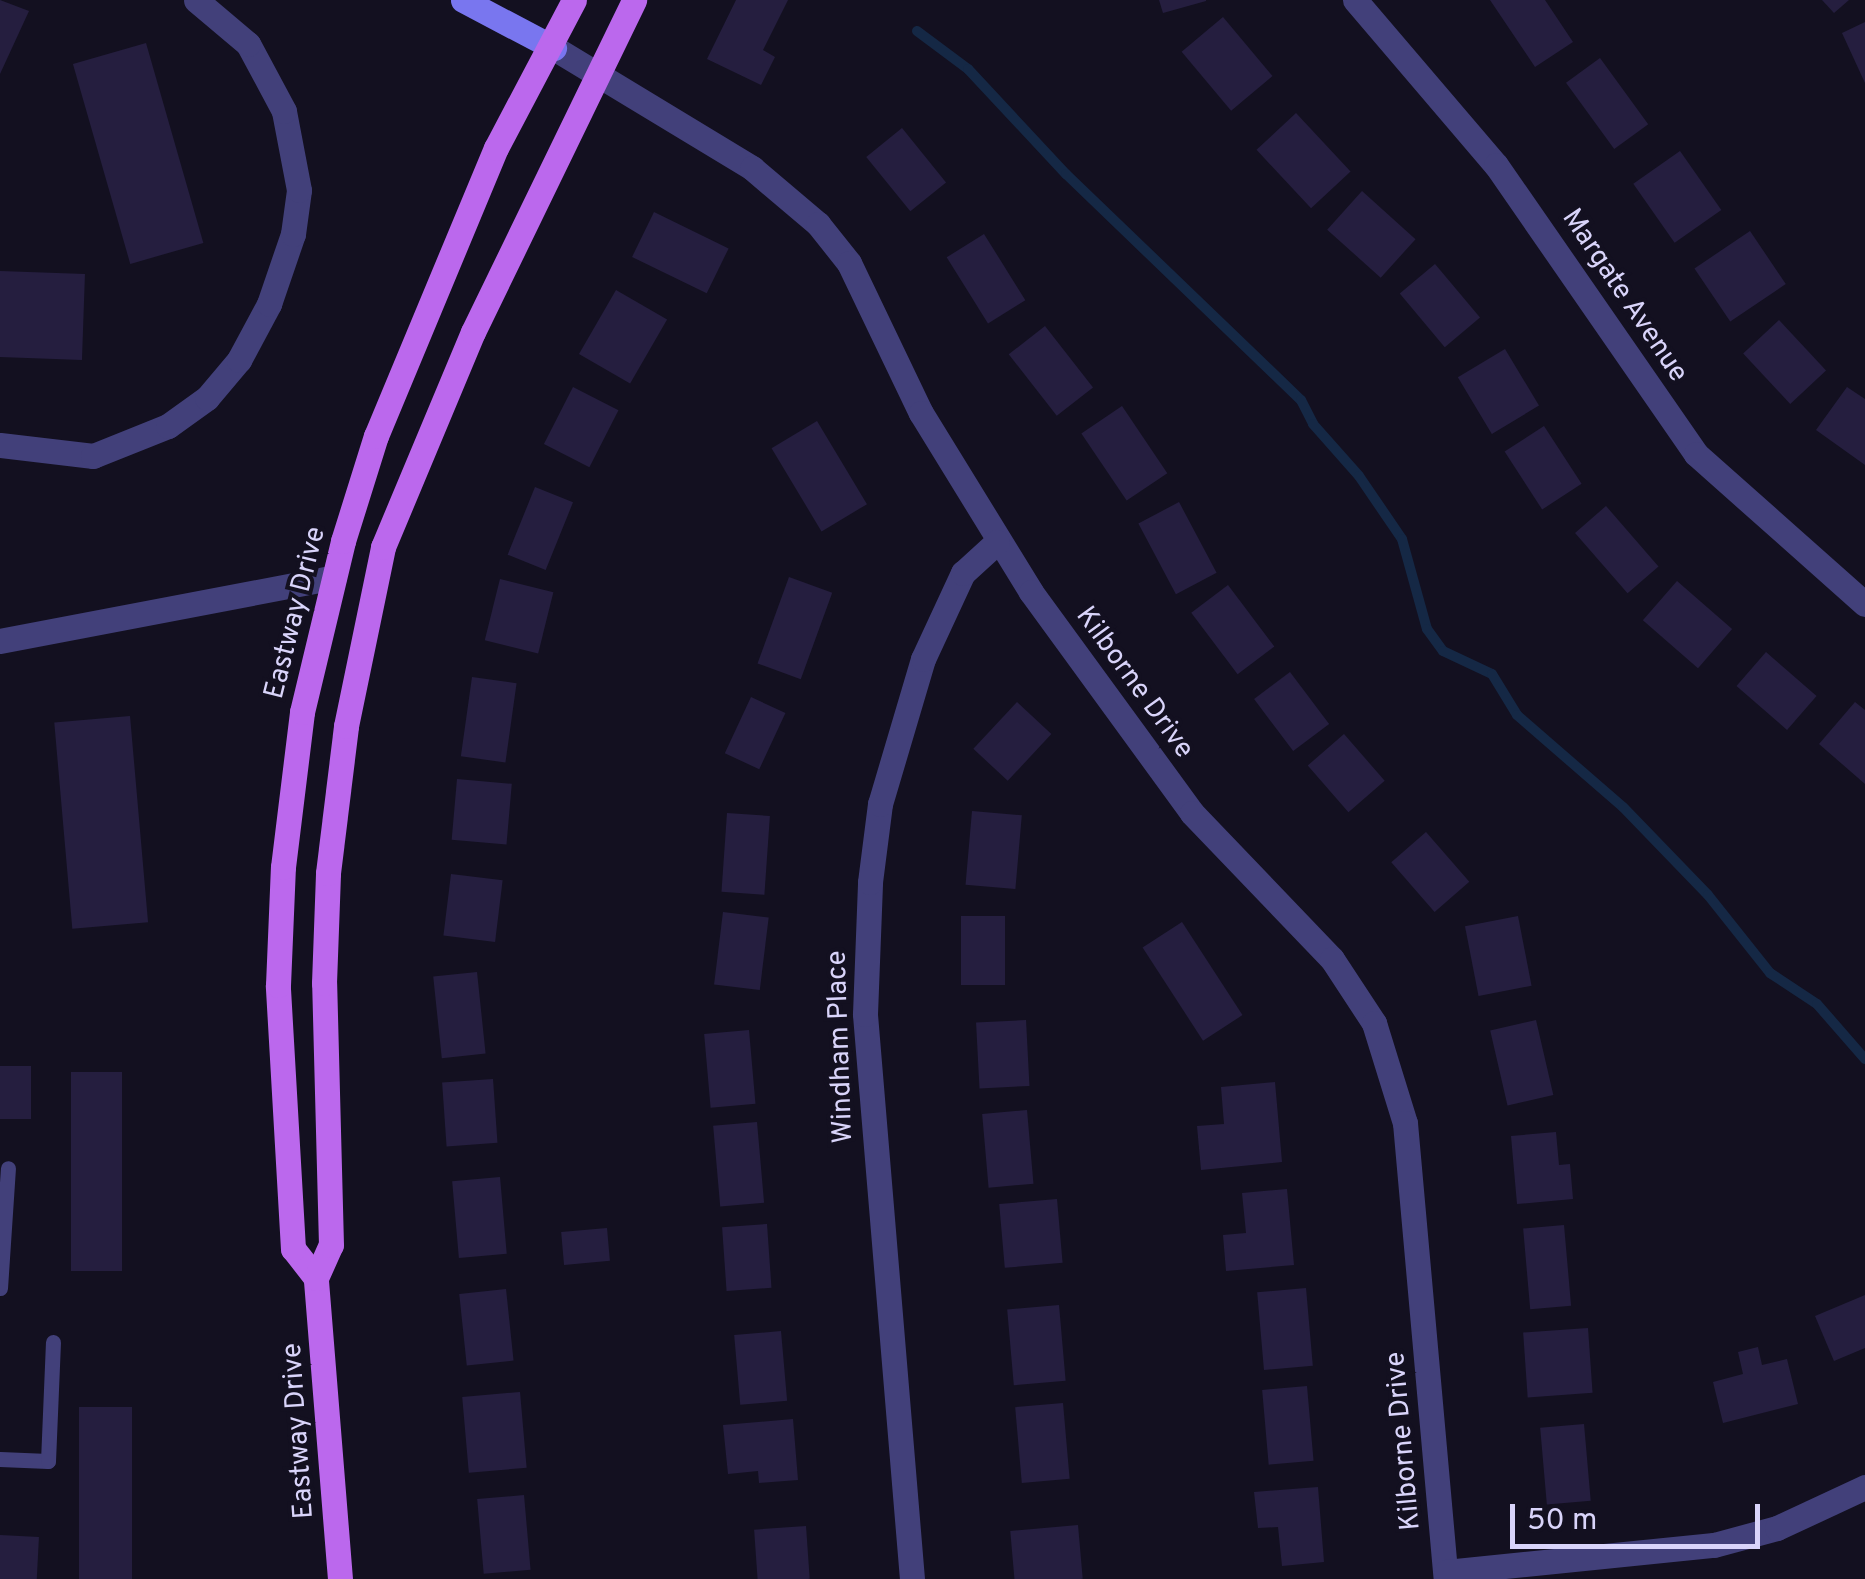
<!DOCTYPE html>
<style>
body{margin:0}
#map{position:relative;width:1865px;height:1579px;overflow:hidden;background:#131020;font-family:Overpass,sans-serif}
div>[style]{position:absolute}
.stream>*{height:10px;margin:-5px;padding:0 5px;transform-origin:5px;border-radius:5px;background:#152845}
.building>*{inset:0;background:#251e3f;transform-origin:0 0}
.lane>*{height:15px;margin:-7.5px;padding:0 7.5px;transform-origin:7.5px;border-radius:7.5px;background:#42407a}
.street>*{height:25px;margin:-12.5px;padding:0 12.5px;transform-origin:12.5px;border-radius:12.5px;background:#42407a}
.secondary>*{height:25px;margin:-12.5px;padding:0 12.5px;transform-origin:12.5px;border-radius:12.5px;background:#7976ef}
.primary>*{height:25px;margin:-12.5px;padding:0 12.5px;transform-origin:12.5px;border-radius:12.5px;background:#bb68ed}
span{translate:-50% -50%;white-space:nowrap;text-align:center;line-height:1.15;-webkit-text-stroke:8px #131020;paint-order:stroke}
.street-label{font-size:28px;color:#d9d4fa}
.scale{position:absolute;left:1510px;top:1504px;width:250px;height:45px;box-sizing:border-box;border:5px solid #d9d4fa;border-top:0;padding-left:12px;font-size:30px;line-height:35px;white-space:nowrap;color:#d9d4fa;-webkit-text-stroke:8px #131020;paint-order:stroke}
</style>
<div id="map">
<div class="stream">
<div style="left:917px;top:31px;width:64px;rotate:36.7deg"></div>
<div style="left:968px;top:69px;width:144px;rotate:47deg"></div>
<div style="left:1066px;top:174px;width:326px;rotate:43.9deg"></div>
<div style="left:1301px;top:400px;width:27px;rotate:63deg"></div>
<div style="left:1313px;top:424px;width:69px;rotate:48.5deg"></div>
<div style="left:1359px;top:476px;width:76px;rotate:55.7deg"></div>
<div style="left:1402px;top:539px;width:93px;rotate:74.5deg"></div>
<div style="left:1427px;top:629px;width:27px;rotate:54deg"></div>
<div style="left:1443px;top:651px;width:54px;rotate:25.1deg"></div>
<div style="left:1492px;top:674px;width:48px;rotate:58.6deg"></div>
<div style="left:1517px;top:715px;width:140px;rotate:41deg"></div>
<div style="left:1623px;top:807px;width:122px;rotate:46deg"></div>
<div style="left:1708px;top:895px;width:100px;rotate:51.5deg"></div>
<div style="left:1770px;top:973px;width:56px;rotate:33.4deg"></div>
<div style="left:1817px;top:1004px;width:73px;rotate:48.9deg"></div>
</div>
<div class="building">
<div style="clip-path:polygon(0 0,29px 11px,0 74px)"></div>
<div style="clip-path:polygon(736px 0,788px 0,763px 50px,775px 57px,761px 85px,707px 59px)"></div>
<div style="clip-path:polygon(1159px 0,1206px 0,1206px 1px,1163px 13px)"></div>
<div style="clip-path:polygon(1490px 0,1545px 0,1573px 42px,1535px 67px)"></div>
<div style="clip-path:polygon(1822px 0,1849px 0,1834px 13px)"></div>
<div style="left:1223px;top:17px;width:77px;height:54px;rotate:50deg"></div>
<div style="clip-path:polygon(1865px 22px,1865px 83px,1842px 33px)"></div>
<div style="left:146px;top:43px;width:208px;height:76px;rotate:74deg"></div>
<div style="left:1600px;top:58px;width:82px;height:42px;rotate:54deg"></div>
<div style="left:1296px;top:113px;width:80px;height:54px;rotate:47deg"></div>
<div style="left:902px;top:128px;width:70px;height:46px;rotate:51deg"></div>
<div style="left:1680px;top:151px;width:72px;height:57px;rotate:55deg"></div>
<div style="left:1362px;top:191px;width:72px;height:52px;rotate:42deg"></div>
<div style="left:654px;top:212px;width:83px;height:50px;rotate:26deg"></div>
<div style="left:1750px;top:231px;width:64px;height:67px;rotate:56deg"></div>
<div style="left:984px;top:234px;width:78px;height:44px;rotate:58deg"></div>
<div style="left:1435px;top:264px;width:70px;height:46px;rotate:50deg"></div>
<div style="left:0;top:271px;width:85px;height:86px;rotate:2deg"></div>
<div style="left:616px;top:290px;width:59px;height:74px;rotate:30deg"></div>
<div style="left:1779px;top:320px;width:69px;height:49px;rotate:47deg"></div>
<div style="left:1045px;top:326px;width:78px;height:46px;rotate:52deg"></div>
<div style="left:1505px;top:349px;width:66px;height:55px;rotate:59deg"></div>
<div style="left:573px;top:387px;width:51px;height:64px;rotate:27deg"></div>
<div style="clip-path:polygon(1847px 387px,1865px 399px,1865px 465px,1816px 430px)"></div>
<div style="left:1122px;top:406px;width:81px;height:49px;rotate:56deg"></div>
<div style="left:817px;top:421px;width:97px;height:53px;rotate:59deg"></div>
<div style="left:1544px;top:426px;width:69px;height:47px;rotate:57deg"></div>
<div style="left:535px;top:487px;width:41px;height:73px;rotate:22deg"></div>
<div style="left:1179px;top:502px;width:80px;height:46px;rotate:62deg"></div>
<div style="left:1606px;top:506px;width:80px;height:41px;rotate:49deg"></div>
<div style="left:789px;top:577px;width:46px;height:92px;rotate:20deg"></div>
<div style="left:500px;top:579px;width:55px;height:63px;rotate:14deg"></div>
<div style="left:1677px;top:581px;width:73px;height:52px;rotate:41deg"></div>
<div style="left:1228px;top:585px;width:77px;height:46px;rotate:53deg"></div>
<div style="left:1766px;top:652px;width:67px;height:45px;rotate:41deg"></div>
<div style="left:1290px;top:672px;width:65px;height:45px;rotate:53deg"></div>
<div style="left:472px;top:677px;width:45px;height:80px;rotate:8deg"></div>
<div style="left:751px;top:697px;width:38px;height:62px;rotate:25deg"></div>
<div style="left:1017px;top:702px;width:47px;height:64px;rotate:43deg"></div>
<div style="clip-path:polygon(1855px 702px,1865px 710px,1865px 784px,1819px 744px)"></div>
<div style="left:130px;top:716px;width:207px;height:76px;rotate:85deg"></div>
<div style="left:1344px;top:734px;width:62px;height:48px;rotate:49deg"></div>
<div style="left:457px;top:779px;width:55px;height:61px;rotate:5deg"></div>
<div style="left:972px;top:811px;width:50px;height:74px;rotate:5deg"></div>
<div style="left:727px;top:813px;width:43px;height:79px;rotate:4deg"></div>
<div style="left:1426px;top:832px;width:66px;height:46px;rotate:49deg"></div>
<div style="left:451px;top:874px;width:52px;height:62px;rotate:7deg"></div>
<div style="left:723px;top:912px;width:46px;height:73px;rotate:7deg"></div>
<div style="left:961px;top:916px;width:44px;height:69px"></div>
<div style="left:1518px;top:916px;width:71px;height:54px;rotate:79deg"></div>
<div style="left:1182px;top:922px;width:111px;height:47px;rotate:57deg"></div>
<div style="left:477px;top:972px;width:82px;height:44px;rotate:84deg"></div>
<div style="left:1026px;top:1020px;width:66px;height:50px;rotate:87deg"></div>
<div style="left:1536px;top:1020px;width:77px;height:47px;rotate:77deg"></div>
<div style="left:749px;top:1030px;width:74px;height:45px;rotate:85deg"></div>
<div style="left:0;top:1066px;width:31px;height:53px"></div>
<div style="left:71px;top:1072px;width:51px;height:199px"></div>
<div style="left:493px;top:1079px;width:64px;height:51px;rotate:86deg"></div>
<div style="clip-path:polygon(1275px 1082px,1282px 1162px,1201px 1170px,1197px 1126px,1224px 1124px,1221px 1087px)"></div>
<div style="left:1027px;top:1110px;width:74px;height:45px;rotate:85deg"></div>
<div style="left:757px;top:1122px;width:81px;height:44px;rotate:85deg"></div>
<div style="clip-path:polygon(1556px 1132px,1559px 1165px,1570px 1164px,1573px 1199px,1517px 1204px,1511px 1136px)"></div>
<div style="left:500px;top:1177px;width:77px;height:48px;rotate:85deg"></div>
<div style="clip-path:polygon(1287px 1189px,1294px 1265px,1226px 1271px,1223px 1235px,1246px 1233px,1242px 1193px)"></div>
<div style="left:1057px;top:1199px;width:64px;height:58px;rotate:85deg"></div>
<div style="left:767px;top:1224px;width:64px;height:45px;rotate:86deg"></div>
<div style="left:1564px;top:1225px;width:81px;height:41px;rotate:85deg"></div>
<div style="left:607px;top:1228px;width:33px;height:46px;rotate:85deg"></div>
<div style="left:1306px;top:1288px;width:78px;height:49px;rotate:85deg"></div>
<div style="left:506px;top:1289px;width:72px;height:47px;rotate:84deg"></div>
<div style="clip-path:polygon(1865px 1295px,1865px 1348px,1834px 1361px,1815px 1316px)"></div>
<div style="left:1059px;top:1305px;width:76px;height:52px;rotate:85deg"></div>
<div style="left:1588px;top:1328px;width:65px;height:65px;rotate:86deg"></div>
<div style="left:781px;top:1331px;width:70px;height:47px;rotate:85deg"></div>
<div style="clip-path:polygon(1758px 1347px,1762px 1365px,1787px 1359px,1798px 1404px,1723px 1423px,1713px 1382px,1743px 1374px,1738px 1352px)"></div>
<div style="left:1307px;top:1386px;width:75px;height:45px;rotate:85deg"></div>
<div style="left:520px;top:1392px;width:76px;height:58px;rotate:85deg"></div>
<div style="left:1063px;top:1403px;width:76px;height:48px;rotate:85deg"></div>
<div style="left:79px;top:1407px;width:53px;height:172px"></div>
<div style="clip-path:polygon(793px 1419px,798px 1480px,759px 1483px,758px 1471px,728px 1474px,723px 1425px)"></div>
<div style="left:1584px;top:1424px;width:77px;height:44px;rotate:85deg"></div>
<div style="clip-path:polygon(1318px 1487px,1324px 1562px,1282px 1566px,1278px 1527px,1258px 1528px,1254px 1492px)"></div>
<div style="left:524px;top:1495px;width:75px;height:47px;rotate:85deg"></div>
<div style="left:1078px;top:1525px;width:54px;height:68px;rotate:85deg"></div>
<div style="left:806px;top:1526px;width:53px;height:52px;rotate:86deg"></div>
<div style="left:0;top:1535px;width:39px;height:44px;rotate:3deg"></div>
</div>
<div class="lane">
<div style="left:0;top:1288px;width:120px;rotate:-86.2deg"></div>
<div style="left:0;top:1459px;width:48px;rotate:2.4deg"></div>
<div style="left:48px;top:1461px;width:119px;rotate:-87.6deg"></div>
</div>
<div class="street">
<div style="left:1355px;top:0;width:217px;rotate:49.5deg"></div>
<div style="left:1496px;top:165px;width:351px;rotate:55.3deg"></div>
<div style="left:1696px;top:454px;width:226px;rotate:41.6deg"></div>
<div style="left:554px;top:48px;width:232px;rotate:31.2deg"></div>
<div style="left:752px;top:168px;width:87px;rotate:40.3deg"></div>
<div style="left:818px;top:224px;width:50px;rotate:51.5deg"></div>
<div style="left:849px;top:263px;width:166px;rotate:64.4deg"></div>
<div style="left:921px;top:413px;width:210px;rotate:58.4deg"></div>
<div style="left:1031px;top:592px;width:273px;rotate:53.9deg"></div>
<div style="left:1192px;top:813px;width:202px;rotate:46.2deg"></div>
<div style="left:1332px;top:959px;width:77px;rotate:56.7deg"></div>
<div style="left:1374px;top:1023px;width:105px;rotate:72.8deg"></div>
<div style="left:1405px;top:1123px;width:458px;rotate:84.9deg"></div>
<div style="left:0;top:445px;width:94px;rotate:6.7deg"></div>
<div style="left:93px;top:456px;width:81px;rotate:-21.8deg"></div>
<div style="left:168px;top:426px;width:48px;rotate:-35.7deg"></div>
<div style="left:207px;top:398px;width:50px;rotate:-49.9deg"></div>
<div style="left:239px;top:360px;width:64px;rotate:-61.8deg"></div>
<div style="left:269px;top:304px;width:74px;rotate:-71.1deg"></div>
<div style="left:293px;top:234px;width:44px;rotate:-82.2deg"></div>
<div style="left:299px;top:190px;width:80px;rotate:-100.8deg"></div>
<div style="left:284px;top:111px;width:76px;rotate:-118.2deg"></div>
<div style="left:248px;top:44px;width:68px;rotate:-139.8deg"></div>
<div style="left:0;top:641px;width:340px;rotate:-10.8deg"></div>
<div style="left:1446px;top:1572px;width:269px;rotate:-5.8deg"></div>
<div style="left:1714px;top:1545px;width:65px;rotate:-15.1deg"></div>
<div style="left:1777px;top:1528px;width:97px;rotate:-25deg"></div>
<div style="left:912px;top:1579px;width:567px;rotate:-94.76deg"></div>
<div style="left:865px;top:1014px;width:132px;rotate:-87.8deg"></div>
<div style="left:870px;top:882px;width:79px;rotate:-82.7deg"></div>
<div style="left:880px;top:804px;width:151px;rotate:-73.5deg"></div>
<div style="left:923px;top:659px;width:95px;rotate:-65.1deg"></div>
<div style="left:963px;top:573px;width:46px;rotate:-42.4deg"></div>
</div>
<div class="secondary">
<div style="left:463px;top:0;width:103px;rotate:27.8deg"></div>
</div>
<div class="primary">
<div style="left:316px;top:1278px;width:37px;rotate:-128deg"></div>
<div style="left:293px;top:1249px;width:264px;rotate:-93.3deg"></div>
<div style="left:278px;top:985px;width:118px;rotate:-87.6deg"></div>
<div style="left:283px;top:867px;width:156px;rotate:-83deg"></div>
<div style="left:302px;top:712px;width:176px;rotate:-76.5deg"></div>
<div style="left:343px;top:541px;width:110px;rotate:-72.6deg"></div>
<div style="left:376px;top:436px;width:312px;rotate:-67.4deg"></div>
<div style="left:496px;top:148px;width:167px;rotate:-62.2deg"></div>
<div style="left:340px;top:1579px;width:302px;rotate:-94.6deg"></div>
<div style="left:316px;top:1278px;width:36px;rotate:-66deg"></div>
<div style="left:331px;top:1245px;width:262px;rotate:-91.5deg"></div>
<div style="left:324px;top:983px;width:110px;rotate:-87.9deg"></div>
<div style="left:328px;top:873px;width:148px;rotate:-83deg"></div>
<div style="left:346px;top:726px;width:183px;rotate:-78.3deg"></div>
<div style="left:383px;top:547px;width:233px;rotate:-67.3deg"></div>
<div style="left:473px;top:332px;width:369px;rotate:-64.1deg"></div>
</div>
<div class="street-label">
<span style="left:1624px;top:296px;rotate:56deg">Margate Avenue</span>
<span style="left:296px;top:613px;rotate:-76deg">Eastway Drive</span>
<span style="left:1134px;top:683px;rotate:54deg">Kilborne Drive</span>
<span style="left:841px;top:1047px;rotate:-92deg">Windham Place</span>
<span style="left:299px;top:1431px;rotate:-94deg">Eastway Drive</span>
<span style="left:1404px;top:1441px;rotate:-95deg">Kilborne Drive</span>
</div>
<div class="scale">50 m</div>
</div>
